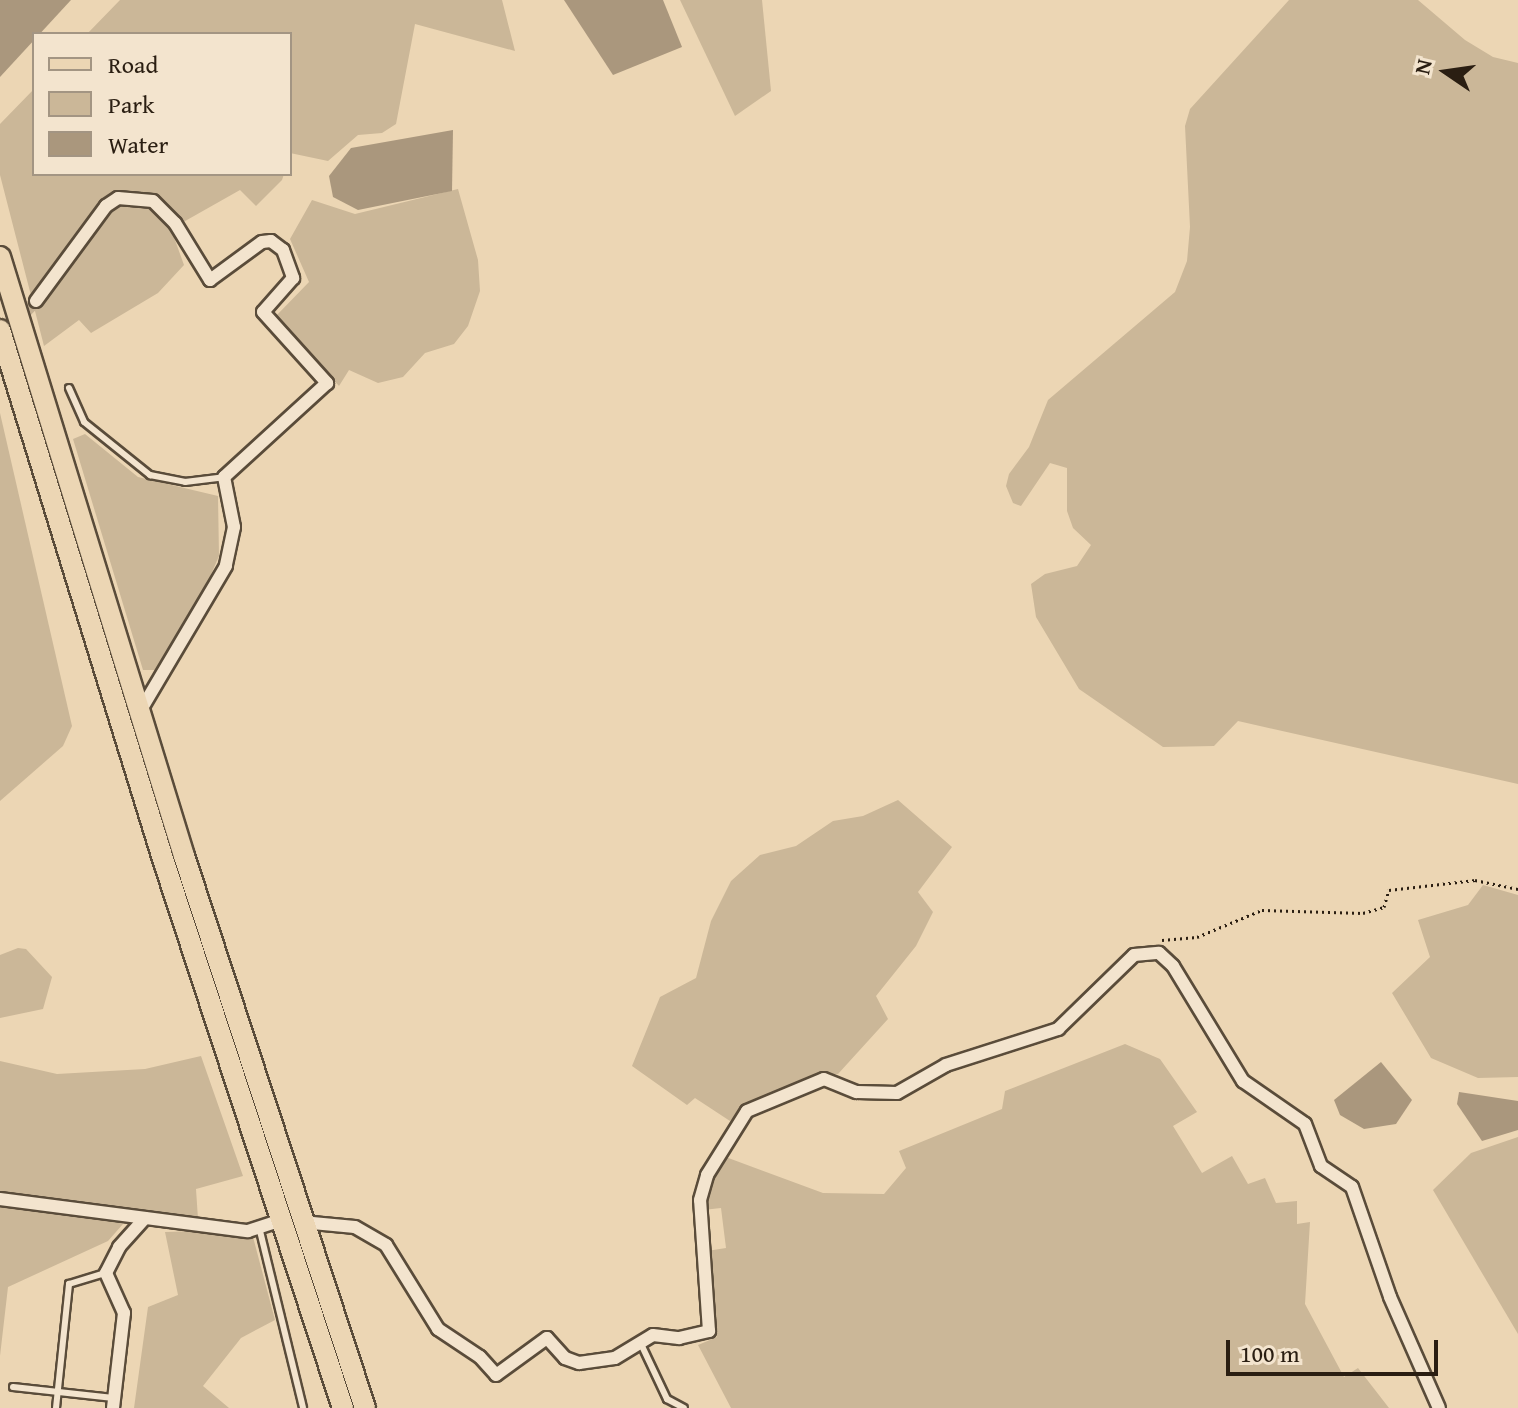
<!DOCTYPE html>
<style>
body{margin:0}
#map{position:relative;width:1518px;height:1408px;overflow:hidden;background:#ecd6b4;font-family:"Gentium Book Plus",serif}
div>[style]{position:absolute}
.green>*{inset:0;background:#cbb798}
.water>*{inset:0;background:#aa977d}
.street-tunnel>*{height:12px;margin-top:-6px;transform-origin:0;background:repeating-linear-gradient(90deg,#c5b194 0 12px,transparent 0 18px)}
.path>*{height:3px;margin-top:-1.5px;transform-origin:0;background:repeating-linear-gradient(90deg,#2a1e12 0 2px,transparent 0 6px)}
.roads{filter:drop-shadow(2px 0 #5a4c3a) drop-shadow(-2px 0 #5a4c3a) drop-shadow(0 2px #5a4c3a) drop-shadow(0 -2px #5a4c3a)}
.lane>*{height:6px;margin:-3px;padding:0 3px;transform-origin:3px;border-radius:3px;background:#f3e4ce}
.street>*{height:12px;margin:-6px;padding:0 6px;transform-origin:6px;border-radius:6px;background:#f3e4ce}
.primary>*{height:20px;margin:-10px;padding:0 10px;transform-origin:10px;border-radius:10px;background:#ecd6b4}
span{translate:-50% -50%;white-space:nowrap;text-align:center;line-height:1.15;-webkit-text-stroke:6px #f3e4ce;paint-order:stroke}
.legend{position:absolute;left:32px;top:32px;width:260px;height:144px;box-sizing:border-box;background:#f3e4ce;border:2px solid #a39583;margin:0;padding:10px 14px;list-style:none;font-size:24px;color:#2a1e12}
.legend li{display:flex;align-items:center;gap:16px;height:40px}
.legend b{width:40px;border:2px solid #a39583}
.north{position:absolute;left:1406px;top:32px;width:80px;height:80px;-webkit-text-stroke:6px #f3e4ce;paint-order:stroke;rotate:283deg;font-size:22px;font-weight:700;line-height:32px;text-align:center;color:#2a1e12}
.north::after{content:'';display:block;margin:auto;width:28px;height:36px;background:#2a1e12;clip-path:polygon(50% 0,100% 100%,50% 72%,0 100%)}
.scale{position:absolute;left:1226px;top:1340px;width:212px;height:36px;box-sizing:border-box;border:4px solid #2a1e12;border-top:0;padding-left:10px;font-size:24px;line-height:28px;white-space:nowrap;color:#2a1e12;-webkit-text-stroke:6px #f3e4ce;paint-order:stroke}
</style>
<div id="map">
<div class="green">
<div style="clip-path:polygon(120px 0,502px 0,515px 51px,415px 24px,396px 124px,382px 133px,358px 135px,328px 161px,290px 153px,290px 34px,87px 34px)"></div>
<div style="clip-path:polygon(680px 0,762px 0,771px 91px,735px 116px)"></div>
<div style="clip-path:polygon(1289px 0,1418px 0,1465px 40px,1493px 57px,1518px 63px,1518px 784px,1238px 721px,1214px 746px,1163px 747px,1079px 689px,1036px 617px,1031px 584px,1045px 574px,1077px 566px,1091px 545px,1073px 528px,1067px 511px,1067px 468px,1050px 463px,1021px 506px,1013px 503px,1006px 486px,1009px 474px,1029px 447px,1048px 400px,1175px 292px,1187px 261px,1190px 227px,1185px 126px,1190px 109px)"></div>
<div style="clip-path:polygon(34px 89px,34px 174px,284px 174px,282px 180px,256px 206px,240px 190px,171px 229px,184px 265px,158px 293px,91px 333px,79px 320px,44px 346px,0 175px,0 124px)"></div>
<div style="clip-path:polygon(458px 189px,478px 260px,480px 291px,468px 326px,454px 344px,425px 353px,403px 377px,378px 383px,349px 370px,339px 386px,275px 317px,309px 282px,290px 239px,312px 200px,355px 214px)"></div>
<div style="clip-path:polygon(0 413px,72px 726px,63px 746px,0 801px)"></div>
<div style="clip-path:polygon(85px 434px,138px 477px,218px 496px,219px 556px,203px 593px,155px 670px,143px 670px,73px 439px)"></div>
<div style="clip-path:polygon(898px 800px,952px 847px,918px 892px,933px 912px,916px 946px,876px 996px,888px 1019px,838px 1074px,809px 1078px,749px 1104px,730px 1121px,695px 1098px,687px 1105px,632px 1066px,660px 997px,696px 978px,711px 921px,731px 881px,760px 855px,796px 846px,833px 821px,863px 816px)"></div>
<div style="clip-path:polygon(1483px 885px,1518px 895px,1518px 1077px,1478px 1078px,1431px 1058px,1392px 993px,1430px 957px,1418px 920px,1468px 905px)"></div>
<div style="clip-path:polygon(18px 948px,26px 949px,52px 977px,43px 1009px,0 1018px,0 955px)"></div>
<div style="clip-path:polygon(1125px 1044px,1160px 1059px,1197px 1112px,1173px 1126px,1202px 1173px,1232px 1156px,1248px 1184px,1265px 1178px,1276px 1203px,1297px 1201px,1297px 1224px,1310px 1222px,1305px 1304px,1344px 1377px,1358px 1368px,1389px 1408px,731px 1408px,698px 1345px,717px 1337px,707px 1251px,726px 1248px,721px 1208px,703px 1210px,705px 1191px,723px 1156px,823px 1193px,884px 1194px,906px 1168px,899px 1151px,1002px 1109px,1005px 1091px)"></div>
<div style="clip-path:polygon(201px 1056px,243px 1176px,196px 1189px,198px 1219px,123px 1209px,123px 1224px,108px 1241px,8px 1287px,0 1356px,0 1061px,57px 1074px,145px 1069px)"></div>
<div style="clip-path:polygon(1518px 1137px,1518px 1334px,1433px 1190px,1471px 1153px)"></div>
<div style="clip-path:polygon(198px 1231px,253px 1237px,275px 1320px,241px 1338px,203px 1386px,229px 1408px,134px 1408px,148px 1307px,178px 1295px,165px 1232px)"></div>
</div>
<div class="water">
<div style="clip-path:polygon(0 0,71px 0,0 77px)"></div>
<div style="clip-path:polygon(564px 0,663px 0,682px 47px,613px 75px)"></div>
<div style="clip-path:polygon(453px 130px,452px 191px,358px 210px,333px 197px,329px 176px,351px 148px)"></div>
<div style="clip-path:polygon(1381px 1062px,1412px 1100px,1396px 1124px,1364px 1129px,1340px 1115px,1334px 1100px)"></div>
<div style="clip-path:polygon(1459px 1092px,1518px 1101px,1518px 1130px,1482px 1141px,1457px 1104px)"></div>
</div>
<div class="street-tunnel">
<div style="left:0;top:338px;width:52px;rotate:-45.8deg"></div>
</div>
<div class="path">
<div style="left:1162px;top:940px;width:35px;rotate:-5deg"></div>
<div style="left:1197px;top:937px;width:70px;rotate:-22.6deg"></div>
<div style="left:1262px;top:910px;width:101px;rotate:1.7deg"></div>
<div style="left:1363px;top:913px;width:22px;rotate:-16deg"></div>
<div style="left:1384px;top:907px;width:18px;rotate:-74deg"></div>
<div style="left:1389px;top:890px;width:87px;rotate:-6.6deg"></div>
<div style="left:1475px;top:880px;width:44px;rotate:11.8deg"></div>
</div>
<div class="roads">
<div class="lane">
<div style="left:69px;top:388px;width:37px;rotate:66deg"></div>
<div style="left:84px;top:422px;width:85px;rotate:38.8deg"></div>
<div style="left:150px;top:475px;width:36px;rotate:11deg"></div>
<div style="left:185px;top:482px;width:39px;rotate:-7deg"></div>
<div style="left:259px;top:1227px;width:186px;rotate:76.3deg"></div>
<div style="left:641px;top:1344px;width:61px;rotate:64.7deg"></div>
<div style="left:667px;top:1399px;width:19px;rotate:28deg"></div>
<div style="left:13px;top:1387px;width:101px;rotate:6.3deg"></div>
<div style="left:56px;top:1408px;width:125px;rotate:-84deg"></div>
<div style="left:69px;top:1284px;width:39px;rotate:-17deg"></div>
</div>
<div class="street">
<div style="left:36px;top:301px;width:118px;rotate:-53.6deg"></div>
<div style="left:106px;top:206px;width:14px;rotate:-34deg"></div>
<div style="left:118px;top:198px;width:35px;rotate:5deg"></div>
<div style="left:153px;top:201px;width:31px;rotate:45deg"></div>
<div style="left:175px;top:223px;width:67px;rotate:58.4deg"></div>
<div style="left:210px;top:280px;width:64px;rotate:-36.2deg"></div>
<div style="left:262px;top:242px;width:9px;rotate:-6deg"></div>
<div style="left:271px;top:241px;width:15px;rotate:37deg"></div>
<div style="left:283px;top:250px;width:30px;rotate:70deg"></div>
<div style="left:293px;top:278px;width:45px;rotate:131.4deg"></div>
<div style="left:263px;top:312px;width:96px;rotate:48deg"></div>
<div style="left:327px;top:383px;width:139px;rotate:137.6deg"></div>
<div style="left:224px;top:477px;width:51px;rotate:78.7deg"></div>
<div style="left:234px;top:527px;width:40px;rotate:102deg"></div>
<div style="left:226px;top:566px;width:171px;rotate:120.6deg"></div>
<div style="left:0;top:1199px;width:250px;rotate:7.4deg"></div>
<div style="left:248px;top:1231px;width:33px;rotate:-18deg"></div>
<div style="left:302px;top:1222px;width:53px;rotate:5.4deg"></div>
<div style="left:355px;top:1227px;width:36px;rotate:30deg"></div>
<div style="left:386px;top:1245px;width:99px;rotate:58.2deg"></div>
<div style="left:438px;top:1329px;width:50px;rotate:33.7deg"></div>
<div style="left:480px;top:1357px;width:24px;rotate:48deg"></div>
<div style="left:496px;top:1375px;width:63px;rotate:-36deg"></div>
<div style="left:547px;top:1338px;width:27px;rotate:48deg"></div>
<div style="left:565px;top:1358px;width:15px;rotate:20deg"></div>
<div style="left:579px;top:1363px;width:36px;rotate:-8deg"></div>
<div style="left:615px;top:1358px;width:44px;rotate:-31.2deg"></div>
<div style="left:653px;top:1335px;width:26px;rotate:7deg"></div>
<div style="left:679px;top:1338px;width:31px;rotate:-13deg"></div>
<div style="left:709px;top:1331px;width:131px;rotate:-93.9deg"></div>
<div style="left:700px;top:1200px;width:26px;rotate:-74deg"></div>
<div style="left:707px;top:1175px;width:75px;rotate:-58deg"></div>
<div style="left:747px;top:1111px;width:83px;rotate:-22.6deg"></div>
<div style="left:824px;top:1079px;width:35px;rotate:22deg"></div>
<div style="left:857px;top:1092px;width:40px;rotate:1.4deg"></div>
<div style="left:897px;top:1093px;width:56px;rotate:-29.7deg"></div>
<div style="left:946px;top:1065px;width:118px;rotate:-17.8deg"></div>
<div style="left:1058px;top:1029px;width:106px;rotate:-44.2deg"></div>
<div style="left:1134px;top:955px;width:25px;rotate:-5deg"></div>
<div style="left:1159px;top:953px;width:19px;rotate:43deg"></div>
<div style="left:1173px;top:966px;width:135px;rotate:58.7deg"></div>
<div style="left:1243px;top:1081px;width:75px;rotate:34.7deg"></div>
<div style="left:1305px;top:1124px;width:45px;rotate:69.1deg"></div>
<div style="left:1321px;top:1166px;width:37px;rotate:34deg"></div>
<div style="left:1352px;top:1187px;width:116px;rotate:70.9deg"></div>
<div style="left:1390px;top:1297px;width:121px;rotate:66.2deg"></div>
<div style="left:113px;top:1408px;width:96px;rotate:-83.4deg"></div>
<div style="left:124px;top:1313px;width:44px;rotate:-114.2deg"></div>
<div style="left:106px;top:1273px;width:29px;rotate:-63deg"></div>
<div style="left:119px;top:1247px;width:39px;rotate:-48deg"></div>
</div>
<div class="primary">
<div style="left:0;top:257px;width:627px;rotate:72.92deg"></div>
<div style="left:184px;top:856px;width:581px;rotate:71.85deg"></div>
<div style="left:0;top:330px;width:557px;rotate:72.87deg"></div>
<div style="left:164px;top:862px;width:575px;rotate:71.85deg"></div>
</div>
</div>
<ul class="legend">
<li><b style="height:10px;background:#ecd6b4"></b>Road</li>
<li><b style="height:22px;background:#cbb798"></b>Park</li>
<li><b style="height:22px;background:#aa977d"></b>Water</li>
</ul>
<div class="north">N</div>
<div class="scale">100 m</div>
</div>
